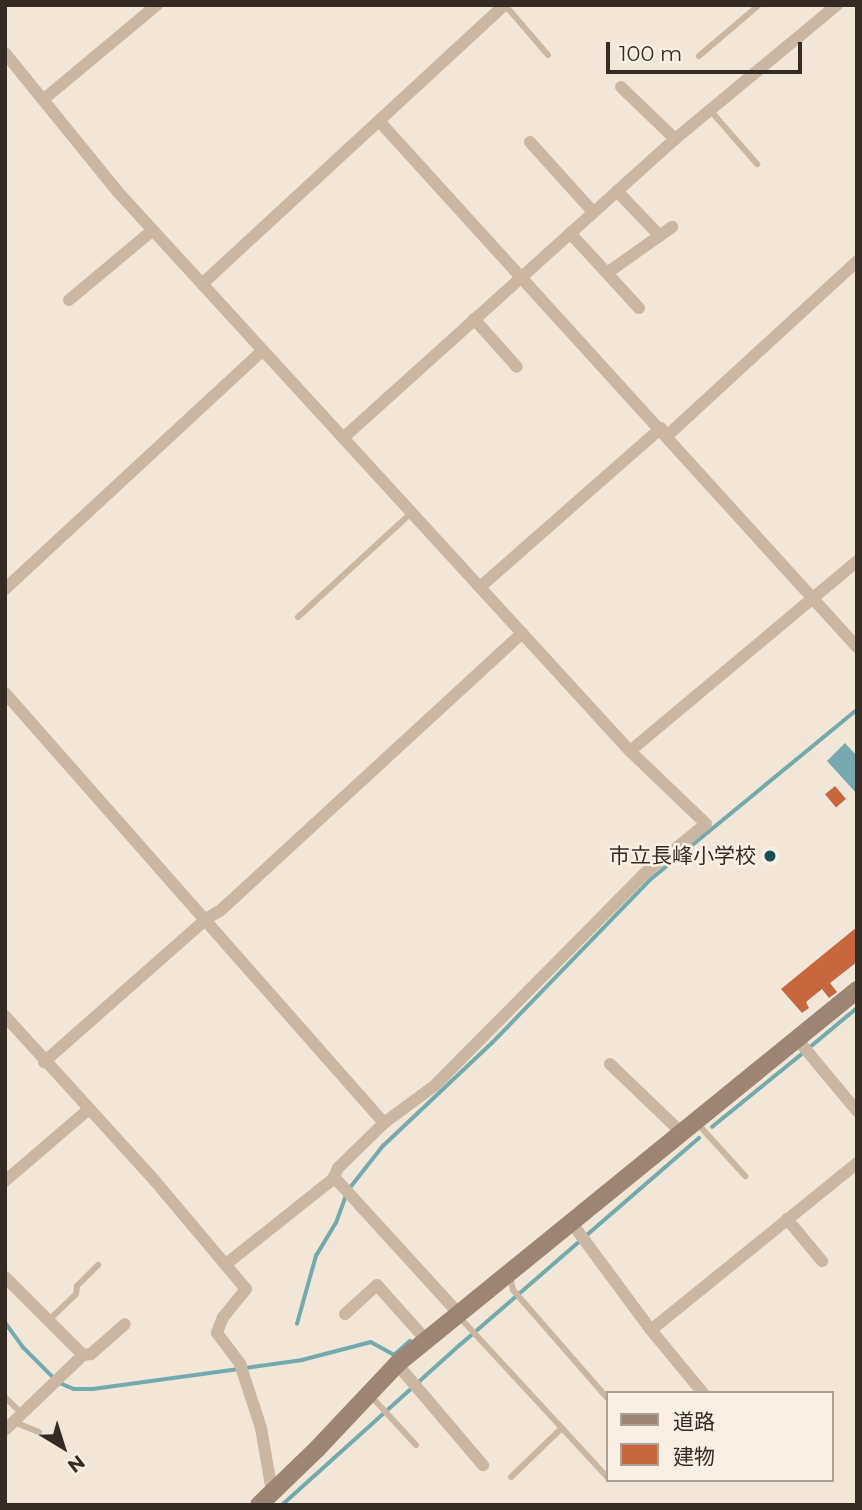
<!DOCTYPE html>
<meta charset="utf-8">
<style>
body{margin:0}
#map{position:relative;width:862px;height:1510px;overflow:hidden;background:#f1e6d7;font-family:Montserrat,"Noto Sans JP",sans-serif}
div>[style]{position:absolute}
.water>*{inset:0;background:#76a9ae}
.stream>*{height:3.5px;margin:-1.75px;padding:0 1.75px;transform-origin:1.75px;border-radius:1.75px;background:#76a9ae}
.building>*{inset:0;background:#c8673e;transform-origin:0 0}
.lane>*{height:6px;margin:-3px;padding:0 3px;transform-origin:3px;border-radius:3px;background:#c9b7a3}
.street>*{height:12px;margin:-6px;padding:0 6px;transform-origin:6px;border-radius:6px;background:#c9b7a3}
.secondary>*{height:18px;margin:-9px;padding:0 9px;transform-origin:9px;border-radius:9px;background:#9c8575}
.dots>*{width:19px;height:19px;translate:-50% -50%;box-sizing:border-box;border:4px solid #f9f0e3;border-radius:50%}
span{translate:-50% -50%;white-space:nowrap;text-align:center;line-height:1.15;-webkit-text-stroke:5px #f9f0e3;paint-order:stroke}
.poi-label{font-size:21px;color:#342b25}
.right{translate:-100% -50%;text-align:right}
.frame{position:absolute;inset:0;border:7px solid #342b25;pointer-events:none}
.legend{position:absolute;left:606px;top:1391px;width:228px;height:91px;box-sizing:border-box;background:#f9f0e3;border:2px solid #aaa197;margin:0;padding:9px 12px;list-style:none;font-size:21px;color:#342b25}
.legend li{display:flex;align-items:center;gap:14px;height:35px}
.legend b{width:35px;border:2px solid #aaa197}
.north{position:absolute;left:28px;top:1412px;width:70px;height:70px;-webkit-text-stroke:5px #f9f0e3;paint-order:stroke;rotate:142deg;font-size:19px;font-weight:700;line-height:28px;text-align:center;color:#342b25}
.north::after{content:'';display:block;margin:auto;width:24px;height:32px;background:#342b25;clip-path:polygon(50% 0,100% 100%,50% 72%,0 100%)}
.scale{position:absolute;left:606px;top:42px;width:196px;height:32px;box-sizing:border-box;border:4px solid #342b25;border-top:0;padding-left:9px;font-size:21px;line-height:24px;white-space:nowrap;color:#342b25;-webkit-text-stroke:5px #f9f0e3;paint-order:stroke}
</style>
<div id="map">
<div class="water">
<div style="clip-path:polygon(845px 743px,857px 756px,857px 794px,827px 761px)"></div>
</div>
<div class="stream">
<div style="left:809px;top:1048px;width:62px;rotate:-39.8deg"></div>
<div style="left:712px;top:1127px;width:117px;rotate:-39.1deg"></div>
<div style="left:349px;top:1189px;width:55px;rotate:-51.7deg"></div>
<div style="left:383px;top:1146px;width:150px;rotate:-43.4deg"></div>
<div style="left:492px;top:1043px;width:228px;rotate:-45.9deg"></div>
<div style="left:651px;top:879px;width:266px;rotate:-39.4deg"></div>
<div style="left:5px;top:1322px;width:31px;rotate:54deg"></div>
<div style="left:23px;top:1347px;width:44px;rotate:45deg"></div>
<div style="left:297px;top:1324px;width:71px;rotate:-74.4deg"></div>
<div style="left:316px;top:1256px;width:39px;rotate:-59deg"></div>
<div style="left:336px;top:1223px;width:29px;rotate:-70deg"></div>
<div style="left:246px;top:1368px;width:57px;rotate:-8.1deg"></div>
<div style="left:302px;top:1360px;width:71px;rotate:-14.6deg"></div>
<div style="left:371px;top:1342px;width:26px;rotate:29deg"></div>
<div style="left:394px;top:1355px;width:21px;rotate:-41deg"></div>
<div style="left:60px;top:1383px;width:15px;rotate:23deg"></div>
<div style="left:74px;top:1389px;width:19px"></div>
<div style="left:93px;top:1389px;width:147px;rotate:-7.8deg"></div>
<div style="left:282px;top:1505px;width:239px;rotate:-42deg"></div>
<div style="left:460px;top:1345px;width:316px;rotate:-40.9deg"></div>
</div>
<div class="building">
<div style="left:835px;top:786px;width:17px;height:13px;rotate:50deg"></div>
<div style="clip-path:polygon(857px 927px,857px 962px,830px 983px,837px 992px,829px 998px,822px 989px,806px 1002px,809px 1008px,802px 1013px,781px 989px)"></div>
</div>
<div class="lane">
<div style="left:505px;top:5px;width:66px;rotate:49.3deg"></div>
<div style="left:699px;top:56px;width:79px;rotate:-40.4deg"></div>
<div style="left:710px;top:110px;width:72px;rotate:49deg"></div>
<div style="left:298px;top:617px;width:154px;rotate:-42.6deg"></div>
<div style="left:697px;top:1123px;width:72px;rotate:47.8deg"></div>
<div style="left:510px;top:1276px;width:14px;rotate:78deg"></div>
<div style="left:513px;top:1290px;width:145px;rotate:48.9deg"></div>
<div style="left:49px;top:1320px;width:37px;rotate:-44deg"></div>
<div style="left:76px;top:1294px;width:8px;rotate:-83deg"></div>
<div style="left:77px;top:1286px;width:30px;rotate:-45deg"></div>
<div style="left:464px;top:1322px;width:212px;rotate:47.3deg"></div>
<div style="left:370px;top:1395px;width:68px;rotate:47.4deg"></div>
<div style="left:5px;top:1397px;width:24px;rotate:45deg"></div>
<div style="left:14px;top:1422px;width:27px;rotate:22deg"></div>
<div style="left:511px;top:1477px;width:71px;rotate:-43.9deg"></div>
</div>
<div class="street">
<div style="left:5px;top:53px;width:178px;rotate:50.9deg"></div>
<div style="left:117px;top:191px;width:759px;rotate:47.51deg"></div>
<div style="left:630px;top:751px;width:105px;rotate:43.8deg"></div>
<div style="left:706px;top:824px;width:78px;rotate:141.2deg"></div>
<div style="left:645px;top:873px;width:300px;rotate:134.7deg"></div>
<div style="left:434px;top:1086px;width:62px;rotate:143.5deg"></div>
<div style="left:384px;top:1123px;width:64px;rotate:135.6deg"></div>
<div style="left:338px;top:1168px;width:12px;rotate:114deg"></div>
<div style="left:333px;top:1179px;width:137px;rotate:141.5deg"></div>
<div style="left:621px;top:87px;width:75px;rotate:43.9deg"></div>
<div style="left:44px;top:99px;width:147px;rotate:-39.8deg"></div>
<div style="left:379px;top:121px;width:711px;rotate:47.74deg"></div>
<div style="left:530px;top:142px;width:94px;rotate:48deg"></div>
<div style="left:617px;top:191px;width:62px;rotate:46.3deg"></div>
<div style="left:570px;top:233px;width:102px;rotate:47.4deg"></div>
<div style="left:607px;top:273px;width:80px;rotate:-35.3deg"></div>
<div style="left:202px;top:284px;width:411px;rotate:-42.7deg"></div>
<div style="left:69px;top:300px;width:109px;rotate:-39.8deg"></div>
<div style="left:474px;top:319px;width:64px;rotate:48.1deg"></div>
<div style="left:668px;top:435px;width:257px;rotate:-42.6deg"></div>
<div style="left:343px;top:438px;width:447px;rotate:-42deg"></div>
<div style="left:675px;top:139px;width:210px;rotate:-39.6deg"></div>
<div style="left:480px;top:587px;width:241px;rotate:-41.3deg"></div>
<div style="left:5px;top:589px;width:350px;rotate:-42.8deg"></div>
<div style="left:5px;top:693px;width:573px;rotate:48.61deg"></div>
<div style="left:630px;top:751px;width:296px;rotate:-39.9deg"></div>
<div style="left:5px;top:1016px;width:223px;rotate:47.7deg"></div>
<div style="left:155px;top:1181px;width:141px;rotate:49.9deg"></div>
<div style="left:246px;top:1289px;width:36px;rotate:129deg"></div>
<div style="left:223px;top:1317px;width:17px;rotate:111deg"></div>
<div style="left:217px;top:1333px;width:39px;rotate:53deg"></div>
<div style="left:240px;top:1364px;width:67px;rotate:71.8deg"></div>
<div style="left:261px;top:1428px;width:65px;rotate:80.2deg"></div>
<div style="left:797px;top:1039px;width:94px;rotate:50.2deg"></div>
<div style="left:44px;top:1062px;width:216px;rotate:-41.4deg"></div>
<div style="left:206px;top:919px;width:17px;rotate:-31deg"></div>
<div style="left:221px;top:910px;width:409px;rotate:-42.6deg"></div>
<div style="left:610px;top:1064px;width:100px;rotate:43.8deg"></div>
<div style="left:334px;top:1177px;width:185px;rotate:47.6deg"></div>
<div style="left:5px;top:1181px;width:111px;rotate:-40.6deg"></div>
<div style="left:787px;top:1219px;width:55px;rotate:50.2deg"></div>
<div style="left:571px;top:1222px;width:134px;rotate:53.5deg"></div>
<div style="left:651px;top:1330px;width:82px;rotate:50.5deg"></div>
<div style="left:5px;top:1277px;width:110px;rotate:45deg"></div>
<div style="left:83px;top:1355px;width:8px;rotate:-7deg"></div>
<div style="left:91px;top:1354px;width:45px;rotate:-41.4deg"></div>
<div style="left:345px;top:1314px;width:43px;rotate:-42.2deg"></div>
<div style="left:377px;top:1285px;width:75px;rotate:48.2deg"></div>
<div style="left:651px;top:1330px;width:265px;rotate:-39deg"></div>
<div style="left:397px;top:1364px;width:133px;rotate:49.6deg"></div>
<div style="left:5px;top:1430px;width:108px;rotate:-43.9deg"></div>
</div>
<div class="secondary">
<div style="left:259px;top:1505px;width:81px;rotate:-44deg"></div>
<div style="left:317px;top:1449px;width:117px;rotate:-46.7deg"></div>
<div style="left:397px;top:1364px;width:593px;rotate:-39.11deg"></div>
</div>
<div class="dots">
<div style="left:770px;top:856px;background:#1b4e56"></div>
</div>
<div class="poi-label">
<span class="right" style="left:756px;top:856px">市立長峰小学校</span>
</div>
<div class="frame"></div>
<ul class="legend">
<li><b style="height:9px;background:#9c8575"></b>道路</li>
<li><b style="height:19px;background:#c8673e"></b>建物</li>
</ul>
<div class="north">N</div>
<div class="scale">100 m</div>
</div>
